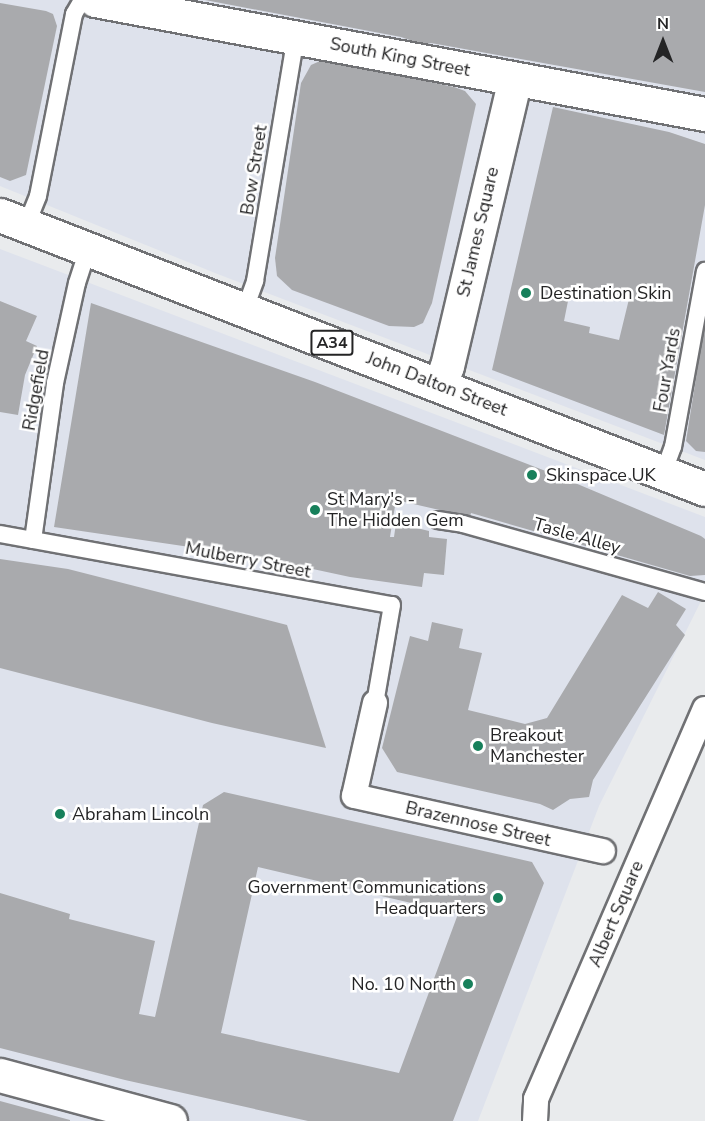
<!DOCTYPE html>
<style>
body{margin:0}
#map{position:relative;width:705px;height:1121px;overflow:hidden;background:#e9ebed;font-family:"Nunito Sans",sans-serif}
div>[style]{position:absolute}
.built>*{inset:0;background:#dee2ec}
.building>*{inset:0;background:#a9aaad}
.roads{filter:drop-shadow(2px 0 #707174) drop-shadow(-2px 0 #707174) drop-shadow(0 2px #707174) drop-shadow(0 -2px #707174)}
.service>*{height:16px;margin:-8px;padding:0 8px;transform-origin:8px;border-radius:8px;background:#fff}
.pedestrian>*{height:24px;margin:-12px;padding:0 12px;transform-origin:12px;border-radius:12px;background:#fff}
.minor>*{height:33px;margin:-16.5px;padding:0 16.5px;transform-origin:16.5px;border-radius:16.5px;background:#fff}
.primary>*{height:33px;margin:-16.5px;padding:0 16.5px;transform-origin:16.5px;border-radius:16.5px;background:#fff}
.dots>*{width:16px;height:16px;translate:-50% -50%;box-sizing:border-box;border:3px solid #fff;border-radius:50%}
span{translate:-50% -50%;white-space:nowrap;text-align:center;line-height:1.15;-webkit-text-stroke:5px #fff;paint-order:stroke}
.shield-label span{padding:2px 4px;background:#fff;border:2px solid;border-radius:4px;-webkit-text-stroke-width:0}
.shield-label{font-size:16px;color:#242425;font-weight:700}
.street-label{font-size:18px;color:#242425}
.poi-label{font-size:18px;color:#242425}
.left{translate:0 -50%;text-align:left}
.right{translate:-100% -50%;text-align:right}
.north{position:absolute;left:633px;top:12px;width:60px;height:60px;-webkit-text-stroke:4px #fff;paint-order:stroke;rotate:0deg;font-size:16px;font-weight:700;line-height:24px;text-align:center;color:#242425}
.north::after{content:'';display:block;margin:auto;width:21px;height:27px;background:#242425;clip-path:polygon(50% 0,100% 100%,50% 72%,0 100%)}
</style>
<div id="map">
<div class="built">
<div style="clip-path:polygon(0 0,705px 0,705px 460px,215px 273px,0 186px)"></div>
<div style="clip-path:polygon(0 249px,705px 517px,705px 593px,599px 806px,478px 1121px,0 1121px)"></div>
</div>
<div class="building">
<div style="clip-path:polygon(205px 0,705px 0,705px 92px,431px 43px,424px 45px,401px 37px)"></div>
<div style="clip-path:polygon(0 3px,46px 11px,53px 14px,57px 26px,26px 175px,10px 181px,0 177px)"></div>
<div style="clip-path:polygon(320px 61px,331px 61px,454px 87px,465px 91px,476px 104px,432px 303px,423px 323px,414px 327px,389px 326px,292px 290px,277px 276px,275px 258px,301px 83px,311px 65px)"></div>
<div style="clip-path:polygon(evenodd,553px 107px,669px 132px,705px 144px,705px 205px,664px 435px,492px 370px,553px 107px,571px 286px,629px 299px,619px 340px,589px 333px,590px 327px,564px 321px,571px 286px)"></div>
<div style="clip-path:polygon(0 301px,37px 316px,26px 341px,37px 346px,25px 375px,18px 415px,0 412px)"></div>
<div style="clip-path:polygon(91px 303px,315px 382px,556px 475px,701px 536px,705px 539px,705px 575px,690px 576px,471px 513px,470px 517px,396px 500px,390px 537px,394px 537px,396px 523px,429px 531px,429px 537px,447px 539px,444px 575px,424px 573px,422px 587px,350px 577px,257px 557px,54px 527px)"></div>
<div style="clip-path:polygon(704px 328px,705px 328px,705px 452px,696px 451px,686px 441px)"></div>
<div style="clip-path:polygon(0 559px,68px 569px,287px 625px,326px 748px,212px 723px,0 668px)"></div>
<div style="clip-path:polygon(658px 592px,686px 609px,676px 625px,685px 635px,593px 780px,589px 797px,570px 799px,553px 810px,540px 804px,397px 772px,382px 748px,410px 636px,428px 641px,432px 622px,463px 629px,459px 648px,482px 653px,468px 710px,525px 724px,547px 718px,622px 595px,648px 608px)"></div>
<div style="clip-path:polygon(evenodd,224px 792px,532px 862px,544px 883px,453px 1121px,308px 1121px,125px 1080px,0 1048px,0 893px,70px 914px,69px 919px,155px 941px,139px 1014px,155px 1017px,203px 805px,224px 792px,258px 867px,458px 914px,399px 1073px,221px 1033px,258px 867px)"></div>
<div style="clip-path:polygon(0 1101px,70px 1120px,70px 1121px,0 1121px)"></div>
</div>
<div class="roads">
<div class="service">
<div style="left:26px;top:226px;width:32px;rotate:-68deg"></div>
<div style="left:38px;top:196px;width:186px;rotate:-78.8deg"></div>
<div style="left:74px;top:14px;width:16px;rotate:-60deg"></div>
<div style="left:245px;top:309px;width:30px;rotate:-70deg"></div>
<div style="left:255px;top:281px;width:247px;rotate:-80.5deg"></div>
<div style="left:663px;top:474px;width:29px;rotate:-70deg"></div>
<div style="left:673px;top:447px;width:179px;rotate:-79.7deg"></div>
<div style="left:438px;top:520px;width:25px;rotate:9deg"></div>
<div style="left:463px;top:524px;width:251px;rotate:15.7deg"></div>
<div style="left:0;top:534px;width:398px;rotate:10.3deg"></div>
<div style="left:392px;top:605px;width:99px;rotate:99.8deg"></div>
<div style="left:33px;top:540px;width:159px;rotate:-82deg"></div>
<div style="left:55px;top:383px;width:102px;rotate:-77.6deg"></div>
<div style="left:77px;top:283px;width:35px;rotate:-72deg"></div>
</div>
<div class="pedestrian">
<div style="left:375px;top:703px;width:95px;rotate:102.7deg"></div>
<div style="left:354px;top:796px;width:255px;rotate:12.5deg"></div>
<div style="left:535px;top:1121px;width:22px;rotate:-87deg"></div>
<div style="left:536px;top:1099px;width:425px;rotate:-66.6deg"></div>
</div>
<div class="minor">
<div style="left:95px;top:0;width:621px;rotate:10.59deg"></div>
<div style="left:440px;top:384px;width:19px;rotate:-69deg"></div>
<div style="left:447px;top:366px;width:295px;rotate:-76.7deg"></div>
<div style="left:0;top:1075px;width:176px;rotate:15.1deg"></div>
</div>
<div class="primary">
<div style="left:0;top:215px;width:756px;rotate:21.24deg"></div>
</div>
</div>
<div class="dots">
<div style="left:526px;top:293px;background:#17805b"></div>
<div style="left:532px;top:475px;background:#17805b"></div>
<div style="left:315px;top:510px;background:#17805b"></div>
<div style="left:478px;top:746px;background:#17805b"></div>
<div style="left:60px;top:814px;background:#17805b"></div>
<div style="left:498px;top:898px;background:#17805b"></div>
<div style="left:468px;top:984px;background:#17805b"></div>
</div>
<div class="shield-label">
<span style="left:332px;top:343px">A34</span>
</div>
<div class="street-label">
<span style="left:400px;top:57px;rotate:11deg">South King Street</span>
<span style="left:254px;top:170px;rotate:-81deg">Bow Street</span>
<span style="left:478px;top:232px;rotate:-77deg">St James Square</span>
<span style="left:667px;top:370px;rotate:-80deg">Four Yards</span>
<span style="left:437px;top:384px;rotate:21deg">John Dalton Street</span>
<span style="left:36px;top:390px;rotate:-80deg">Ridgefield</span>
<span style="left:577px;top:536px;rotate:16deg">Tasle Alley</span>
<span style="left:248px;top:560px;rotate:11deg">Mulberry Street</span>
<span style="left:478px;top:824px;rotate:13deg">Brazennose Street</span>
<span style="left:616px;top:914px;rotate:-67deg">Albert Square</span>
</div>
<div class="poi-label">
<span class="left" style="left:540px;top:293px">Destination Skin</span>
<span class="left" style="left:546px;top:475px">Skinspace UK</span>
<span class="left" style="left:327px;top:510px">St Mary's -<br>The Hidden Gem</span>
<span class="left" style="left:490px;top:746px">Breakout<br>Manchester</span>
<span class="left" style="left:72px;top:814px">Abraham Lincoln</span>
<span class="right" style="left:486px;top:898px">Government Communications<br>Headquarters</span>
<span class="right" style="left:456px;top:984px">No. 10 North</span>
</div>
<div class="north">N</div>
</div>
